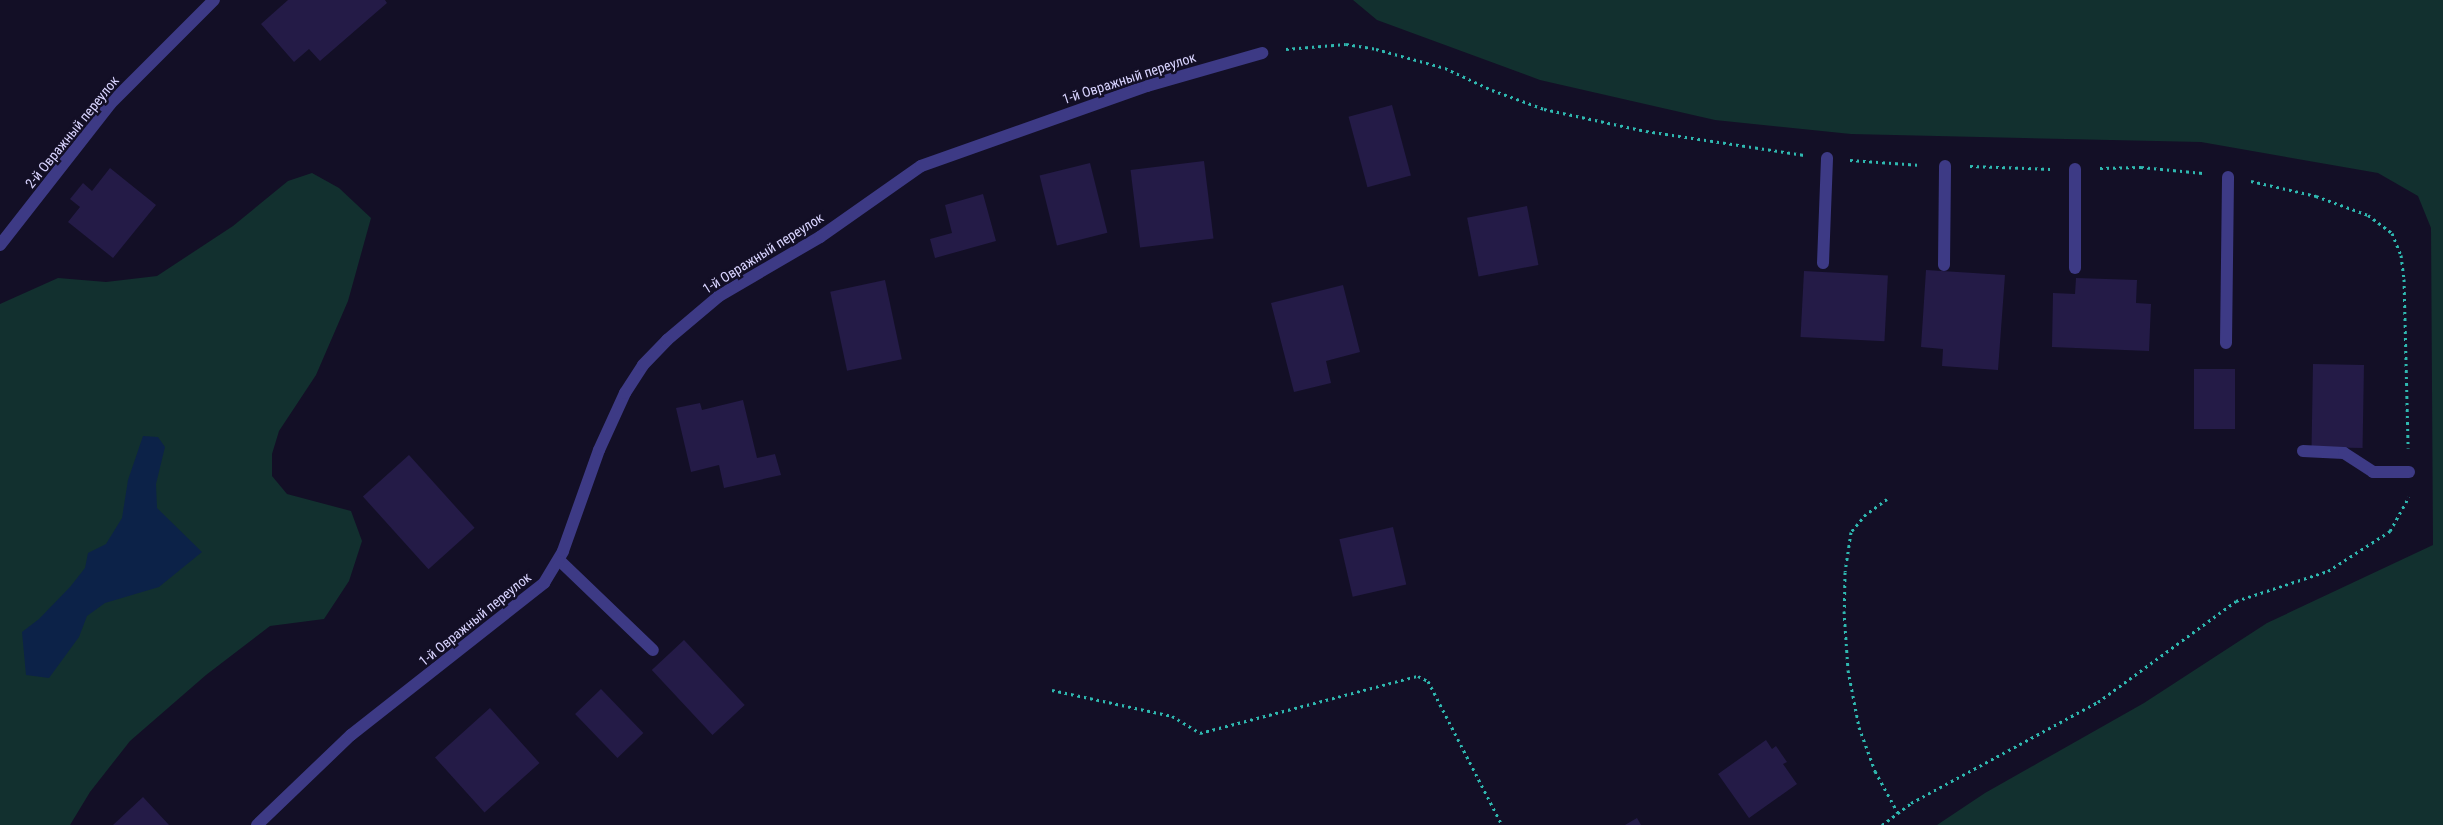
<!DOCTYPE html>
<meta charset="utf-8">
<style>
body{margin:0}
#map{position:relative;width:2443px;height:825px;overflow:hidden;background:#130f26;font-family:"Roboto Condensed",sans-serif}
div>[style]{position:absolute}
.green>*{inset:0;background:#12302f}
.water>*{inset:0;background:#0c2248}
.building>*{inset:0;background:#241b47;transform-origin:0 0}
.path>*{height:3px;margin-top:-1.5px;transform-origin:0;background:repeating-linear-gradient(90deg,#2fb8b0 0 2.5px,transparent 0 6.5px)}
.service>*{height:12px;margin:-6px;padding:0 6px;transform-origin:6px;border-radius:6px;background:#3d3a85}
.minor>*{height:12px;margin:-6px;padding:0 6px;transform-origin:6px;border-radius:6px;background:#3d3a85}
span{translate:-50% -50%;white-space:nowrap;text-align:center;line-height:1.15;-webkit-text-stroke:5px #130f26;paint-order:stroke}
.street-label{font-size:14px;color:#d9d4ff}
</style>
<div id="map">
<div class="green">
<div style="clip-path:polygon(1353px 0,2443px 0,2443px 825px,1937px 825px,1985px 793px,2144px 703px,2267px 623px,2433px 545px,2431px 228px,2418px 196px,2378px 173px,2201px 142px,1851px 134px,1715px 120px,1540px 80px,1377px 20px)"></div>
<div style="clip-path:polygon(312px 173px,339px 188px,371px 218px,348px 301px,316px 375px,279px 431px,272px 454px,272px 476px,287px 494px,351px 511px,362px 541px,349px 581px,324px 619px,270px 626px,206px 675px,130px 741px,90px 792px,70px 825px,0 825px,0 304px,58px 278px,106px 282px,157px 276px,233px 226px,288px 181px)"></div>
</div>
<div class="water">
<div style="clip-path:polygon(143px 436px,158px 437px,165px 447px,156px 484px,157px 508px,202px 552px,159px 587px,105px 603px,87px 616px,79px 637px,49px 678px,26px 675px,22px 632px,39px 619px,70px 587px,85px 568px,88px 553px,106px 544px,122px 518px,128px 480px)"></div>
</div>
<div class="building">
<div style="clip-path:polygon(288px 0,385px 0,387px 3px,320px 61px,309px 49px,294px 62px,261px 24px)"></div>
<div style="left:1392px;top:105px;width:73px;height:45px;rotate:75deg"></div>
<div style="left:1204px;top:161px;width:78px;height:74px;rotate:83deg"></div>
<div style="left:1090px;top:163px;width:72px;height:52px;rotate:76deg"></div>
<div style="clip-path:polygon(110px 168px,156px 205px,113px 258px,68px 222px,80px 207px,70px 199px,83px 183px,92px 191px)"></div>
<div style="clip-path:polygon(983px 194px,996px 241px,935px 258px,930px 239px,952px 233px,945px 205px)"></div>
<div style="left:1527px;top:206px;width:60px;height:61px;rotate:79deg"></div>
<div style="clip-path:polygon(1926px 270px,2005px 275px,1998px 370px,1942px 366px,1943px 349px,1921px 347px)"></div>
<div style="left:1804px;top:271px;width:84px;height:66px;rotate:3deg"></div>
<div style="clip-path:polygon(2076px 278px,2137px 280px,2136px 303px,2151px 304px,2149px 351px,2052px 347px,2053px 293px,2075px 294px)"></div>
<div style="left:885px;top:280px;width:81px;height:56px;rotate:78deg"></div>
<div style="clip-path:polygon(1343px 285px,1360px 352px,1326px 361px,1331px 383px,1294px 392px,1271px 303px)"></div>
<div style="left:2313px;top:364px;width:51px;height:83px;rotate:1deg"></div>
<div style="left:2194px;top:369px;width:41px;height:60px"></div>
<div style="clip-path:polygon(743px 400px,757px 458px,775px 454px,781px 475px,724px 488px,719px 465px,691px 472px,676px 408px,700px 403px,702px 410px)"></div>
<div style="left:409px;top:455px;width:98px;height:62px;rotate:48deg"></div>
<div style="left:1393px;top:527px;width:59px;height:55px;rotate:77deg"></div>
<div style="left:684px;top:640px;width:89px;height:44px;rotate:47deg"></div>
<div style="left:601px;top:689px;width:61px;height:36px;rotate:46deg"></div>
<div style="left:490px;top:708px;width:74px;height:74px;rotate:48deg"></div>
<div style="clip-path:polygon(1766px 740px,1772px 749px,1776px 746px,1787px 762px,1783px 764px,1797px 784px,1749px 818px,1718px 774px)"></div>
<div style="clip-path:polygon(143px 797px,169px 825px,113px 825px)"></div>
<div style="clip-path:polygon(1637px 818px,1641px 825px,1625px 825px)"></div>
</div>
<div class="path">
<div style="left:1286px;top:49px;width:60px;rotate:-4.8deg"></div>
<div style="left:1346px;top:44px;width:30px;rotate:9deg"></div>
<div style="left:1376px;top:49px;width:72px;rotate:15.4deg"></div>
<div style="left:1445px;top:68px;width:52px;rotate:25.1deg"></div>
<div style="left:1492px;top:90px;width:55px;rotate:20.1deg"></div>
<div style="left:1544px;top:109px;width:104px;rotate:12.2deg"></div>
<div style="left:1646px;top:131px;width:160px;rotate:8.6deg"></div>
<div style="left:1850px;top:160px;width:71px;rotate:4deg"></div>
<div style="left:1970px;top:166px;width:81px;rotate:2.1deg"></div>
<div style="left:2100px;top:168px;width:41px;rotate:-1.4deg"></div>
<div style="left:2141px;top:167px;width:62px;rotate:5.5deg"></div>
<div style="left:2251px;top:181px;width:67px;rotate:13deg"></div>
<div style="left:2316px;top:196px;width:55px;rotate:20.1deg"></div>
<div style="left:2368px;top:215px;width:30px;rotate:37deg"></div>
<div style="left:2392px;top:233px;width:24px;rotate:68deg"></div>
<div style="left:2401px;top:255px;width:24px;rotate:83deg"></div>
<div style="left:2404px;top:279px;width:169px;rotate:88.6deg"></div>
<div style="left:1887px;top:499px;width:26px;rotate:144deg"></div>
<div style="left:1866px;top:514px;width:23px;rotate:130deg"></div>
<div style="left:1851px;top:532px;width:40px;rotate:98.5deg"></div>
<div style="left:1845px;top:572px;width:39px;rotate:91deg"></div>
<div style="left:1844px;top:611px;width:59px;rotate:86.1deg"></div>
<div style="left:1848px;top:670px;width:58px;rotate:79.1deg"></div>
<div style="left:1859px;top:727px;width:47px;rotate:70deg"></div>
<div style="left:1875px;top:771px;width:48px;rotate:61.3deg"></div>
<div style="left:1052px;top:690px;width:123px;rotate:12.2deg"></div>
<div style="left:1172px;top:716px;width:33px;rotate:31deg"></div>
<div style="left:1200px;top:733px;width:225px;rotate:-14.7deg"></div>
<div style="left:1418px;top:676px;width:11px;rotate:27deg"></div>
<div style="left:1428px;top:681px;width:162px;rotate:62.8deg"></div>
<div style="left:1882px;top:825px;width:36px;rotate:-37deg"></div>
<div style="left:1911px;top:803px;width:213px;rotate:-28.4deg"></div>
<div style="left:2098px;top:702px;width:171px;rotate:-36.2deg"></div>
<div style="left:2236px;top:601px;width:97px;rotate:-18.1deg"></div>
<div style="left:2328px;top:571px;width:74px;rotate:-32.8deg"></div>
<div style="left:2390px;top:531px;width:39px;rotate:-61deg"></div>
</div>
<div class="service">
<div style="left:2075px;top:169px;width:99px;rotate:90deg"></div>
<div style="left:1823px;top:263px;width:105px;rotate:-87.8deg"></div>
<div style="left:1944px;top:265px;width:99px;rotate:-89.4deg"></div>
<div style="left:2226px;top:343px;width:166px;rotate:-89.3deg"></div>
<div style="left:2303px;top:451px;width:41px;rotate:2.8deg"></div>
<div style="left:2344px;top:453px;width:35px;rotate:33deg"></div>
<div style="left:2373px;top:472px;width:36px"></div>
<div style="left:559px;top:560px;width:130px;rotate:43.8deg"></div>
</div>
<div class="minor">
<div style="left:0;top:245px;width:179px;rotate:-52deg"></div>
<div style="left:110px;top:104px;width:147px;rotate:-45deg"></div>
<div style="left:257px;top:825px;width:130px;rotate:-43.8deg"></div>
<div style="left:351px;top:735px;width:246px;rotate:-38.2deg"></div>
<div style="left:544px;top:583px;width:37px;rotate:-59deg"></div>
<div style="left:563px;top:551px;width:107px;rotate:-70.4deg"></div>
<div style="left:599px;top:450px;width:63px;rotate:-65.5deg"></div>
<div style="left:625px;top:393px;width:33px;rotate:-57deg"></div>
<div style="left:643px;top:365px;width:35px;rotate:-46deg"></div>
<div style="left:667px;top:340px;width:68px;rotate:-40.2deg"></div>
<div style="left:719px;top:296px;width:117px;rotate:-30.3deg"></div>
<div style="left:820px;top:237px;width:123px;rotate:-35.1deg"></div>
<div style="left:921px;top:166px;width:240px;rotate:-19.5deg"></div>
<div style="left:1147px;top:86px;width:120px;rotate:-16deg"></div>
</div>
<div class="street-label">
<span style="left:1129px;top:78px;rotate:-18deg">1-й Овражный переулок</span>
<span style="left:72px;top:132px;rotate:-51deg">2-й Овражный переулок</span>
<span style="left:763px;top:253px;rotate:-32deg">1-й Овражный переулок</span>
<span style="left:475px;top:619px;rotate:-39deg">1-й Овражный переулок</span>
</div>
</div>
